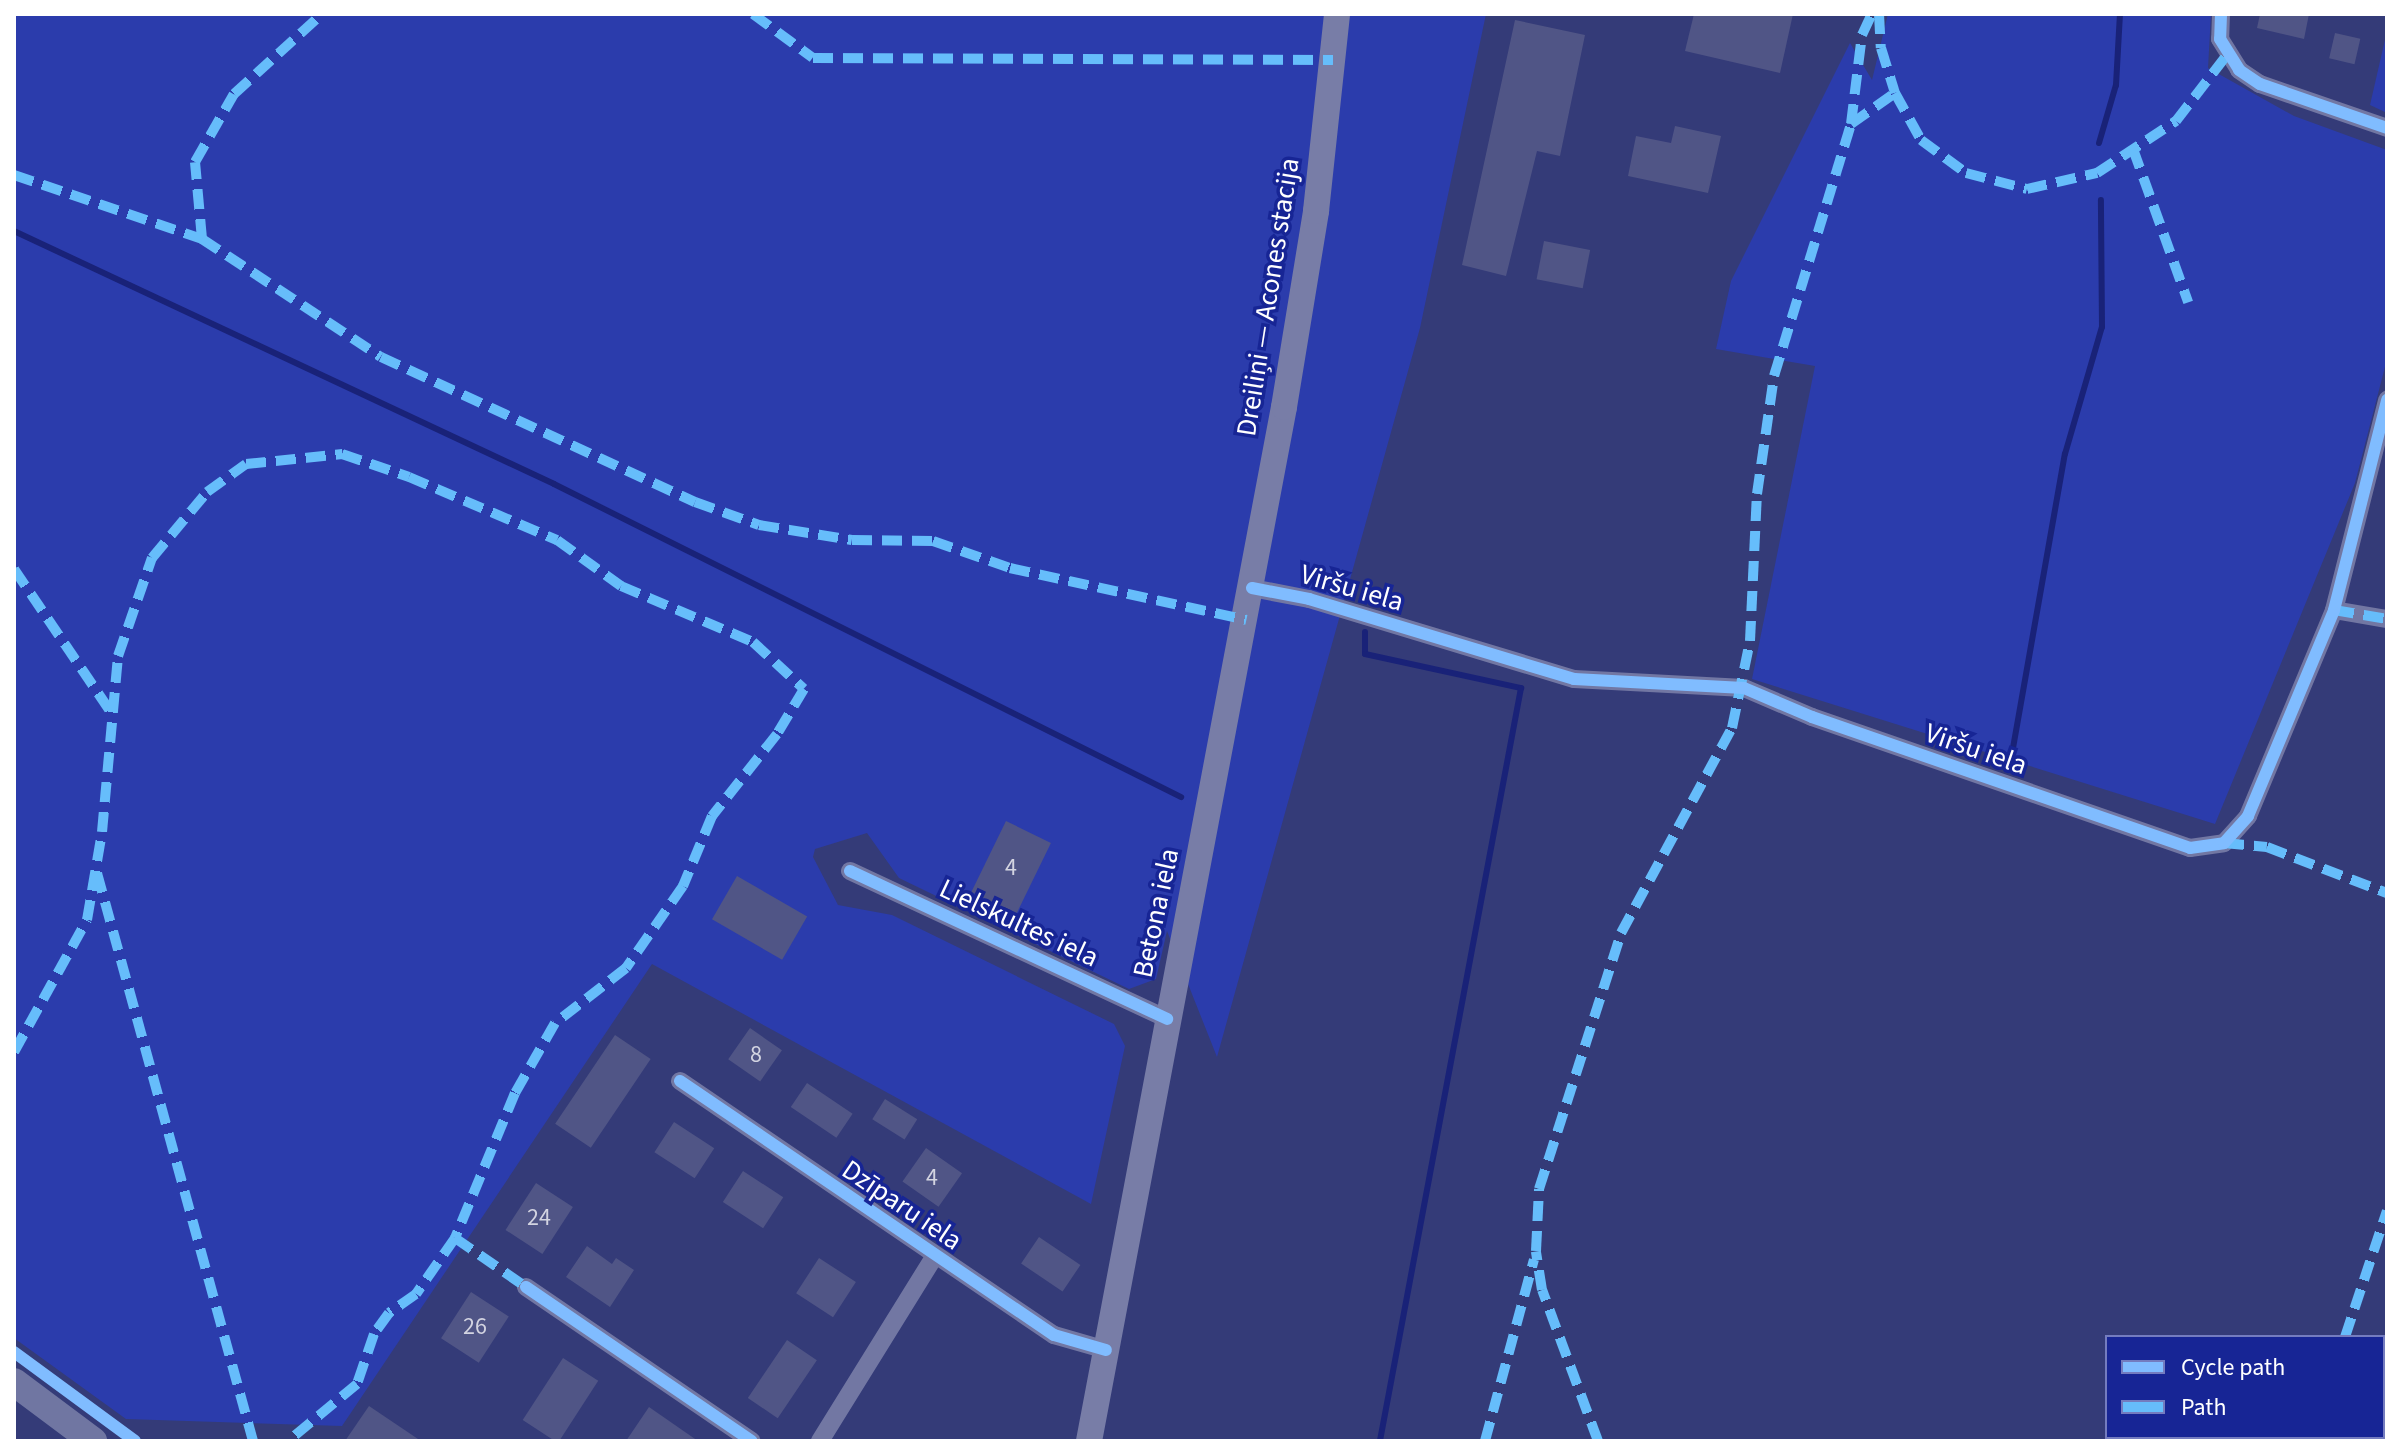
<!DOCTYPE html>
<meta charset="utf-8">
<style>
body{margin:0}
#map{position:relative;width:2401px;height:1455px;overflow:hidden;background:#343b78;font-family:"Source Sans 3",sans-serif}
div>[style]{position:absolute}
.green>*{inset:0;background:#2b3cac}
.stream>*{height:6px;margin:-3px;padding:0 3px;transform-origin:3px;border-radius:3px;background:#192278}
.building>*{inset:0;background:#505586;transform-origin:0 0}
.street>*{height:18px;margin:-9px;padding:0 9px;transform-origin:9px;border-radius:9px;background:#7277a3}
.secondary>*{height:26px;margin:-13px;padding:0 13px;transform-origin:13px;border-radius:13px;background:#787da7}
.primary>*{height:28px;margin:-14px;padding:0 14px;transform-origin:14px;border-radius:14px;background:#7076a2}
.quiet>*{height:10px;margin-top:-5px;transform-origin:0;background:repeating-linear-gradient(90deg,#66bdfb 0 20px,transparent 0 30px)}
.cycleway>*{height:12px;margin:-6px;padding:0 6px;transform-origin:6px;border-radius:6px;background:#80bcff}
span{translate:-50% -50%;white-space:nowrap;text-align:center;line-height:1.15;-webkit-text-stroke:7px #172595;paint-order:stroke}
.number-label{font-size:24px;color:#d3d4e1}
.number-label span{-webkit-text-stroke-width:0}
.street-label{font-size:28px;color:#fff}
.frame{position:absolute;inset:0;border:16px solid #fff;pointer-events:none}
.legend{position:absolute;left:2105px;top:1335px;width:280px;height:104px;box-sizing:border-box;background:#172595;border:2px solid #747cbf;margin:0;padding:10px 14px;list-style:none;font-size:24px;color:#fff}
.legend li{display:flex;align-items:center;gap:16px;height:40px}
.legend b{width:40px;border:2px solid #747cbf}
</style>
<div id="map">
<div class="green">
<div style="clip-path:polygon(14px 14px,1486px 14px,1420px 328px,1217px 1057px,1167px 931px,1156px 979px,1129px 989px,899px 878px,867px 833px,815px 849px,813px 857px,838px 905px,892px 915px,1114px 1024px,1125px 1046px,1091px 1204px,652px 964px,342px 1426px,126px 1419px,14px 1338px)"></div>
<div style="clip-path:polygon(1888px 14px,2211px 14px,2208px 68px,2294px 116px,2387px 150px,2387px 359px,2355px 483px,2215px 824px,1752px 679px,1815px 366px,1716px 349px,1731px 281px,1850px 43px,1872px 80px)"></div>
<div style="clip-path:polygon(2387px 31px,2387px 113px,2370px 105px)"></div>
</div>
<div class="stream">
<div style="left:2099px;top:143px;width:60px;rotate:-73.7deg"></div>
<div style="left:2116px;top:85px;width:71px;rotate:-86.8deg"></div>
<div style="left:14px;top:231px;width:596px;rotate:25.1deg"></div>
<div style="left:554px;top:484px;width:701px;rotate:26.53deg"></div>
<div style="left:1365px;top:632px;width:22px;rotate:90deg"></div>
<div style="left:1365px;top:654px;width:160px;rotate:12.3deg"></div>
<div style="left:1521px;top:688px;width:766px;rotate:100.61deg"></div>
<div style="left:2010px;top:765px;width:316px;rotate:-80deg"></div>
<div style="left:2065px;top:454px;width:132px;rotate:-73.8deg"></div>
<div style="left:2102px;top:327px;width:127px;rotate:-90.5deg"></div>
</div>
<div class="building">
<div style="clip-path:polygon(1694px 14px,1793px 14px,1780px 73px,1685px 51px)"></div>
<div style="clip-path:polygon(2260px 14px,2309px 14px,2304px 39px,2257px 28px)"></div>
<div style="clip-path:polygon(1515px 20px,1585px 35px,1560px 156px,1537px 151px,1506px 276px,1462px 265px)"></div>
<div style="left:2335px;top:33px;width:26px;height:26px;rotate:13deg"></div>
<div style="clip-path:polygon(1675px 126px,1721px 136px,1708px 193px,1628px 176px,1636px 136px,1671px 143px)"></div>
<div style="left:1544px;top:241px;width:47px;height:39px;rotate:11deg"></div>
<div style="left:1006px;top:821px;width:50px;height:79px;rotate:26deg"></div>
<div style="left:737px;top:876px;width:81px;height:50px;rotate:30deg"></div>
<div style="left:750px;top:1028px;width:39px;height:38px;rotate:35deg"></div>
<div style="left:615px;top:1035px;width:43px;height:107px;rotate:34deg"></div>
<div style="left:807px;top:1083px;width:55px;height:29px;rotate:34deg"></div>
<div style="left:885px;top:1099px;width:38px;height:24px;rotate:32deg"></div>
<div style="left:674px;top:1122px;width:48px;height:36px;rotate:33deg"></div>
<div style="left:926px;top:1148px;width:44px;height:41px;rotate:35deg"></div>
<div style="left:743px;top:1171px;width:48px;height:37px;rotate:33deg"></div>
<div style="left:536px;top:1183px;width:44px;height:56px;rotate:33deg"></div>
<div style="left:1039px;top:1237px;width:50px;height:32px;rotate:34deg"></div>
<div style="clip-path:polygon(587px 1246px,612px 1264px,616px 1258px,634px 1270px,610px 1307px,566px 1277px)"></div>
<div style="left:819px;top:1258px;width:44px;height:42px;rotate:33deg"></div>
<div style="left:471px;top:1292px;width:45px;height:55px;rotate:33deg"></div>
<div style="left:787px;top:1340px;width:36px;height:70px;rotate:34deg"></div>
<div style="left:563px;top:1358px;width:42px;height:74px;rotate:33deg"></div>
<div style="clip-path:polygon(369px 1406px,421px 1441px,345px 1441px)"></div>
<div style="clip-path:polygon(649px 1407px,698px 1441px,626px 1441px)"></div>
</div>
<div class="street">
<div style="left:2221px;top:14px;width:25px;rotate:92deg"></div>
<div style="left:2220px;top:39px;width:36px;rotate:58deg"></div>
<div style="left:2239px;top:70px;width:25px;rotate:34deg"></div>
<div style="left:2260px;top:84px;width:134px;rotate:19.1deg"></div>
<div style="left:1252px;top:588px;width:58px;rotate:10.9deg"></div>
<div style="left:1309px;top:599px;width:277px;rotate:16.8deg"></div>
<div style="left:1574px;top:679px;width:170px;rotate:3deg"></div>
<div style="left:1744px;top:688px;width:74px;rotate:23.1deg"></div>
<div style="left:1812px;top:717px;width:400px;rotate:19.1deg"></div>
<div style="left:2190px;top:848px;width:34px;rotate:-8deg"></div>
<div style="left:2224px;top:843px;width:36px;rotate:-48deg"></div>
<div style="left:2248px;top:816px;width:223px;rotate:-67.3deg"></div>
<div style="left:2334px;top:610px;width:217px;rotate:-75.8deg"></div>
<div style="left:2334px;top:610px;width:54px;rotate:9.6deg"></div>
<div style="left:850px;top:871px;width:350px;rotate:25deg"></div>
<div style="left:680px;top:1081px;width:452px;rotate:34.2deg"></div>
<div style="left:1054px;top:1335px;width:54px;rotate:16.1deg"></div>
<div style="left:526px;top:1287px;width:273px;rotate:34.3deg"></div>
<div style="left:820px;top:1441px;width:216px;rotate:-58.2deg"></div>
</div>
<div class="secondary">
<div style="left:1089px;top:1441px;width:1052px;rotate:-79.32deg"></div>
<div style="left:1284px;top:407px;width:199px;rotate:-80.7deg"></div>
<div style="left:1316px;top:211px;width:198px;rotate:-83.9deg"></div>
</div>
<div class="primary">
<div style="left:14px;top:1382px;width:99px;rotate:36.8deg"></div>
</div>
<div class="quiet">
<div style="left:753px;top:14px;width:74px;rotate:36.3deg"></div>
<div style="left:813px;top:58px;width:520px;rotate:0.22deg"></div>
<div style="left:1879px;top:14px;width:34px;rotate:87deg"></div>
<div style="left:1881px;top:48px;width:47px;rotate:72.7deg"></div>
<div style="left:1895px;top:93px;width:54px;rotate:61deg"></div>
<div style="left:1921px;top:140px;width:56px;rotate:36.3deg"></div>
<div style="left:1966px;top:173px;width:63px;rotate:14.7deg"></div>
<div style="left:2027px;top:189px;width:72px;rotate:-12.9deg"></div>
<div style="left:2097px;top:173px;width:95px;rotate:-33.4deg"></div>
<div style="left:2176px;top:121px;width:82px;rotate:-52.4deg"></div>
<div style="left:1851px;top:124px;width:90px;rotate:-83deg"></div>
<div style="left:1862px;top:35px;width:23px;rotate:-65deg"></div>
<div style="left:2133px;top:149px;width:163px;rotate:70.2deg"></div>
<div style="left:14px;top:175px;width:199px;rotate:18.8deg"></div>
<div style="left:202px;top:239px;width:214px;rotate:33.4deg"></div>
<div style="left:381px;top:357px;width:346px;rotate:24.8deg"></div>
<div style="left:695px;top:502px;width:68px;rotate:19.8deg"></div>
<div style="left:759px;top:525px;width:94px;rotate:9.2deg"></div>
<div style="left:852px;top:540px;width:81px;rotate:0.7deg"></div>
<div style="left:933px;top:541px;width:82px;rotate:19.3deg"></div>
<div style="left:1010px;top:568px;width:242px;rotate:12.4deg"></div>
<div style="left:202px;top:239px;width:77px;rotate:-95.2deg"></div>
<div style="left:195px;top:162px;width:78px;rotate:-60.2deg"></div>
<div style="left:234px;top:94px;width:119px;rotate:-42.3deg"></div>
<div style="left:14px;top:569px;width:171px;rotate:55.9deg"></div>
<div style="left:2335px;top:605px;width:5px;rotate:101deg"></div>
<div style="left:2334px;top:610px;width:54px;rotate:9.6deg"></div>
<div style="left:2224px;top:843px;width:43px;rotate:5.3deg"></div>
<div style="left:2267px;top:847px;width:129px;rotate:21deg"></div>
<div style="left:97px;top:873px;width:589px;rotate:74.64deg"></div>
<div style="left:14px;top:1052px;width:151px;rotate:-61.1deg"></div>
<div style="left:87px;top:920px;width:89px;rotate:-80.3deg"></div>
<div style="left:102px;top:832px;width:177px;rotate:-84.8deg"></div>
<div style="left:118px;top:656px;width:104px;rotate:-70.9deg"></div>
<div style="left:152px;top:558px;width:86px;rotate:-50.2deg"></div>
<div style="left:207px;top:492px;width:48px;rotate:-35.7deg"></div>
<div style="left:246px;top:464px;width:97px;rotate:-5.9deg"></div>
<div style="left:342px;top:454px;width:71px;rotate:18.9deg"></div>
<div style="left:409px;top:477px;width:161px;rotate:23.1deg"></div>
<div style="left:557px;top:540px;width:79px;rotate:35.7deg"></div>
<div style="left:621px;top:586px;width:143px;rotate:23deg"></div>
<div style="left:753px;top:642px;width:69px;rotate:42.7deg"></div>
<div style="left:804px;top:689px;width:52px;rotate:121deg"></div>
<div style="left:777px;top:734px;width:105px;rotate:128.4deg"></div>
<div style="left:712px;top:816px;width:76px;rotate:112.5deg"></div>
<div style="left:683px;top:886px;width:100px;rotate:124.8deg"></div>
<div style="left:626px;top:968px;width:90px;rotate:142.2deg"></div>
<div style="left:555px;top:1023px;width:81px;rotate:119.7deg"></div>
<div style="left:515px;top:1093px;width:157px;rotate:112.5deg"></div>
<div style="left:455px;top:1238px;width:68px;rotate:124.9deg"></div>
<div style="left:416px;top:1294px;width:33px;rotate:145deg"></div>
<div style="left:389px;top:1313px;width:26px;rotate:126deg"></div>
<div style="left:374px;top:1334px;width:53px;rotate:108.8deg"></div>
<div style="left:357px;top:1384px;width:89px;rotate:140.4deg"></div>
<div style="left:455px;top:1238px;width:86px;rotate:34.6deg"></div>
<div style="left:2345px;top:1337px;width:133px;rotate:-71.6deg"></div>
<div style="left:1485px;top:1441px;width:188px;rotate:-74.9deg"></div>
<div style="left:1598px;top:1441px;width:161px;rotate:-110.3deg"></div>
<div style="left:1542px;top:1290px;width:39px;rotate:-99deg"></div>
<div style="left:1536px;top:1251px;width:62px;rotate:-87.2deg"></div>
<div style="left:1539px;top:1189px;width:269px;rotate:-72.2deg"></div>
<div style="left:1621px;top:933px;width:233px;rotate:-61.6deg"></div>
<div style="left:1732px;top:728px;width:89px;rotate:-78.3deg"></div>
<div style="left:1750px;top:641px;width:147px;rotate:-87.3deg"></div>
<div style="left:1757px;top:494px;width:119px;rotate:-81.8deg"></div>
<div style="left:1774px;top:376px;width:264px;rotate:-73deg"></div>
<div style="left:1851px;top:124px;width:54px;rotate:-35.2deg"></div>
<div style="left:2310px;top:1441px;width:4px;rotate:-76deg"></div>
</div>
<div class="cycleway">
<div style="left:2221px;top:14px;width:25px;rotate:92deg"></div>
<div style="left:2220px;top:39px;width:36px;rotate:58deg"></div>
<div style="left:2239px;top:70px;width:25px;rotate:34deg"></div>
<div style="left:2260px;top:84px;width:134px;rotate:19.1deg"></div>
<div style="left:1252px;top:588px;width:58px;rotate:10.9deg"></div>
<div style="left:1309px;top:599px;width:277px;rotate:16.8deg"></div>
<div style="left:1574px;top:679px;width:170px;rotate:3deg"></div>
<div style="left:1744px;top:688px;width:74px;rotate:23.1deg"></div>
<div style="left:1812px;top:717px;width:400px;rotate:19.1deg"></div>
<div style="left:2190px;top:848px;width:34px;rotate:-8deg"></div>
<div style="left:2224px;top:843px;width:36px;rotate:-48deg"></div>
<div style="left:2248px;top:816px;width:223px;rotate:-67.3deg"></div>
<div style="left:2334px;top:610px;width:217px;rotate:-75.8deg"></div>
<div style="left:850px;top:871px;width:350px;rotate:25deg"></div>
<div style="left:680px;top:1081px;width:452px;rotate:34.2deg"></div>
<div style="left:1054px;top:1335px;width:54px;rotate:16.1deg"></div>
<div style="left:526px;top:1287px;width:273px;rotate:34.3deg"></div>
<div style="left:14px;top:1352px;width:150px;rotate:36.3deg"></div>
</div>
<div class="number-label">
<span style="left:1011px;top:868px">4</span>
<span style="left:756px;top:1055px">8</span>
<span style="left:932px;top:1178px">4</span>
<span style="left:539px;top:1218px">24</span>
<span style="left:475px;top:1327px">26</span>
</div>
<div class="street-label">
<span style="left:1268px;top:297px;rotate:-81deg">Dreiliņi — Acones stacija</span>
<span style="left:1352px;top:588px;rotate:16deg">Viršu iela</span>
<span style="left:1976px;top:749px;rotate:19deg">Viršu iela</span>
<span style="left:1156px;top:913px;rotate:-78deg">Betona iela</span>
<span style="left:1019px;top:923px;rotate:25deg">Lielskultes iela</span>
<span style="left:902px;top:1205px;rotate:34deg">Dzīparu iela</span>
</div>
<div class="frame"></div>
<ul class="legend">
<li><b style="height:10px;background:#80bcff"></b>Cycle path</li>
<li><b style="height:10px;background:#66bdfb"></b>Path</li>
</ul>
</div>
